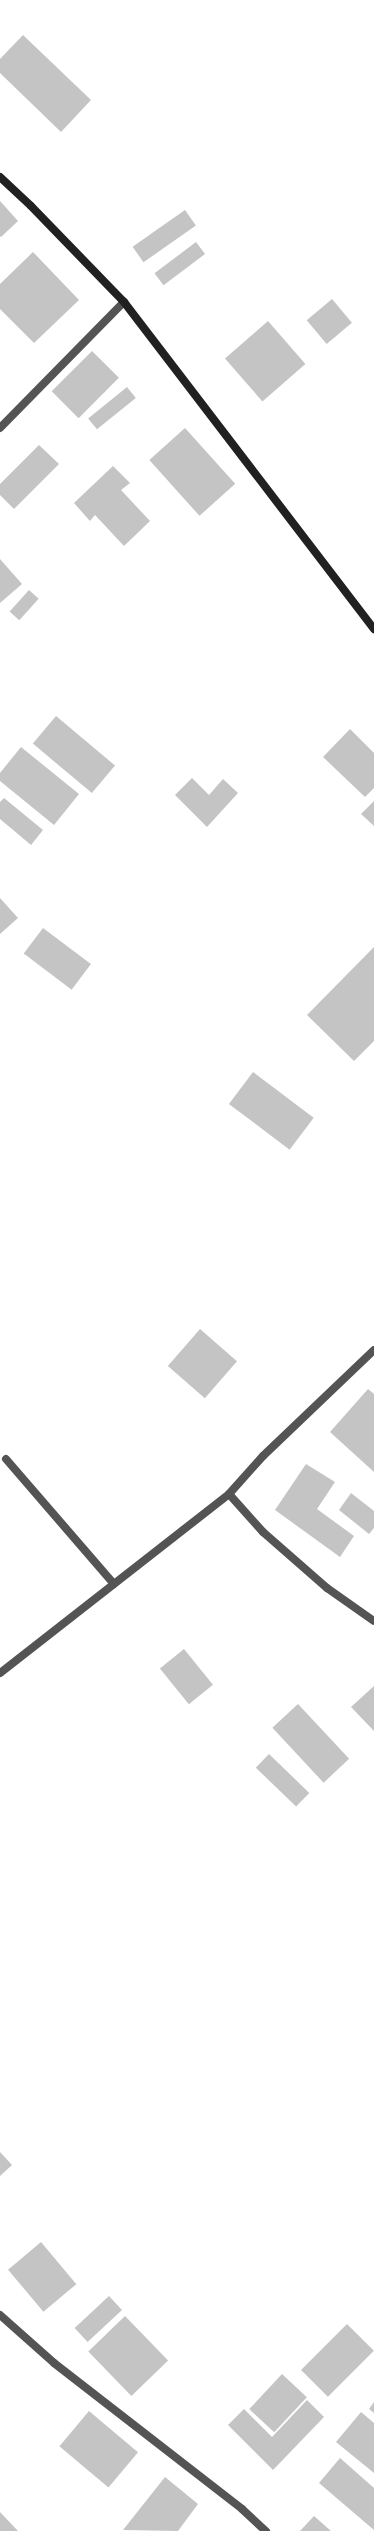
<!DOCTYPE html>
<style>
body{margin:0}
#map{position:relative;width:374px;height:2531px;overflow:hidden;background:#fff;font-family:"Public Sans",sans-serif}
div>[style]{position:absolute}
.building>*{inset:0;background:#c4c4c4;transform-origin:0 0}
.street>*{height:8px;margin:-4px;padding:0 4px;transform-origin:4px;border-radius:4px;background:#545454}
.secondary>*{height:8px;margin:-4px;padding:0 4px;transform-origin:4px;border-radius:4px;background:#212121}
span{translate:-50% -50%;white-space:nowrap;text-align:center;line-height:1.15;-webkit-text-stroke:3px #fff;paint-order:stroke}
</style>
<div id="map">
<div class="building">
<div style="clip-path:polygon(23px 35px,91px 100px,61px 132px,0 73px,0 59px)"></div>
<div style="clip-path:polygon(0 201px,18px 221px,1px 237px,0 236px)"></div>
<div style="left:185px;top:210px;width:19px;height:64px;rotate:55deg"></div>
<div style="left:196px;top:242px;width:15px;height:52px;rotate:53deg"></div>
<div style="clip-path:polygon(33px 252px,79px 300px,34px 343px,0 309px,0 284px)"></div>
<div style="left:332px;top:299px;width:31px;height:33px;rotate:50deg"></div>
<div style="left:268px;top:321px;width:57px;height:57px;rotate:49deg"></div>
<div style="left:92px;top:351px;width:38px;height:57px;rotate:45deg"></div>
<div style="left:127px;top:387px;width:14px;height:50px;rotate:51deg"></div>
<div style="left:185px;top:428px;width:75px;height:48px;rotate:48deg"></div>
<div style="clip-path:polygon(39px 445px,59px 464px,14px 509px,0 495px,0 484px)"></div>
<div style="clip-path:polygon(113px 466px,130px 483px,121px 490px,150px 521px,124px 546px,95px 515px,90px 521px,74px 503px)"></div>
<div style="clip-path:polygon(0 559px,22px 584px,0 603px)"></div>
<div style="left:29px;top:590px;width:13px;height:29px;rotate:42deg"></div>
<div style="left:56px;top:716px;width:77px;height:36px;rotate:40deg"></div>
<div style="clip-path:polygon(350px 729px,374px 753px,374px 788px,365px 797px,323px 757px)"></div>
<div style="clip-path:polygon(21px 747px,79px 794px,54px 825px,0 781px,0 773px)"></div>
<div style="clip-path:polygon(192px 778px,209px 795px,223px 779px,238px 793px,207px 827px,175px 795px)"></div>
<div style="clip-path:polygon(4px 798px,43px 830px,31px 845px,0 819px,0 802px)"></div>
<div style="clip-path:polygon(374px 801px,374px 826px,361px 814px)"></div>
<div style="clip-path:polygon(0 898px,18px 918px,0 934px)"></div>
<div style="left:43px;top:928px;width:60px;height:32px;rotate:37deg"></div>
<div style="clip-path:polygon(374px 947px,374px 1041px,354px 1061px,307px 1015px)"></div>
<div style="left:253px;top:1072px;width:76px;height:40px;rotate:37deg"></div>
<div style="left:200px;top:1329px;width:49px;height:49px;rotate:41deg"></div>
<div style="clip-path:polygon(368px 1389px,374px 1394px,374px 1472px,330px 1432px)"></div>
<div style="clip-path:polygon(306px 1464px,335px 1482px,317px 1509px,354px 1536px,340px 1557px,275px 1510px)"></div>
<div style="clip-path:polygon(351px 1493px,374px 1511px,374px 1528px,369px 1534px,339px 1510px)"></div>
<div style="left:184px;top:1649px;width:46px;height:31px;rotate:51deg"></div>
<div style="clip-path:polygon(374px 1686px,374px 1731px,351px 1707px)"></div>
<div style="left:298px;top:1704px;width:75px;height:35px;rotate:47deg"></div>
<div style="left:269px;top:1754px;width:56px;height:19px;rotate:44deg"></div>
<div style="clip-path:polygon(0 2152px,12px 2165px,0 2176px)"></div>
<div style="left:41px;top:2242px;width:55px;height:43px;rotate:50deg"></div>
<div style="left:109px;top:2296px;width:19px;height:47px;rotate:47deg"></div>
<div style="left:125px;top:2316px;width:62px;height:51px;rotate:46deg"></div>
<div style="left:347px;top:2324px;width:38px;height:65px;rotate:45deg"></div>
<div style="left:282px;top:2374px;width:34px;height:48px;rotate:43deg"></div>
<div style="clip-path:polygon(307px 2400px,324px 2417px,273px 2470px,228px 2425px,244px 2409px,272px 2437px)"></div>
<div style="clip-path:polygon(374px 2402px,374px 2413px,369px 2409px)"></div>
<div style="left:89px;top:2411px;width:64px;height:46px;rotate:40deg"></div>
<div style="clip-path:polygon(361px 2412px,374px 2423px,374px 2473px,336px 2442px)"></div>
<div style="clip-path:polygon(340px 2458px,374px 2488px,374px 2530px,319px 2483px)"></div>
<div style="clip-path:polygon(165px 2477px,198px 2504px,178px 2531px,123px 2530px)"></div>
<div style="clip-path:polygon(0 2512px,18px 2531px,0 2531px)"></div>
<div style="clip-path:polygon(314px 2516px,331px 2531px,300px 2531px)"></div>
</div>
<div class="street">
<div style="left:0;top:428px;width:177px;rotate:-45.5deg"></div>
<div style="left:6px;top:1459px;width:165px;rotate:49.2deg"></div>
<div style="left:229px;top:1494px;width:51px;rotate:48.2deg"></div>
<div style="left:263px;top:1532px;width:85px;rotate:41.2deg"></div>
<div style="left:327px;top:1588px;width:57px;rotate:35.1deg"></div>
<div style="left:0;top:1673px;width:291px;rotate:-38deg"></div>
<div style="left:229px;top:1494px;width:51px;rotate:-48.2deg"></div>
<div style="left:263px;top:1456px;width:153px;rotate:-43.7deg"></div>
<div style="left:0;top:2315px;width:72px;rotate:41.6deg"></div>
<div style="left:54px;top:2363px;width:238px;rotate:37.8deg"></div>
<div style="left:242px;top:2509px;width:33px;rotate:43deg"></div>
</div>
<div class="secondary">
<div style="left:0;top:177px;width:42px;rotate:43.1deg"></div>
<div style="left:31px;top:206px;width:134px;rotate:45.9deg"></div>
<div style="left:124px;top:302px;width:412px;rotate:52.6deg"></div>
</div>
</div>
